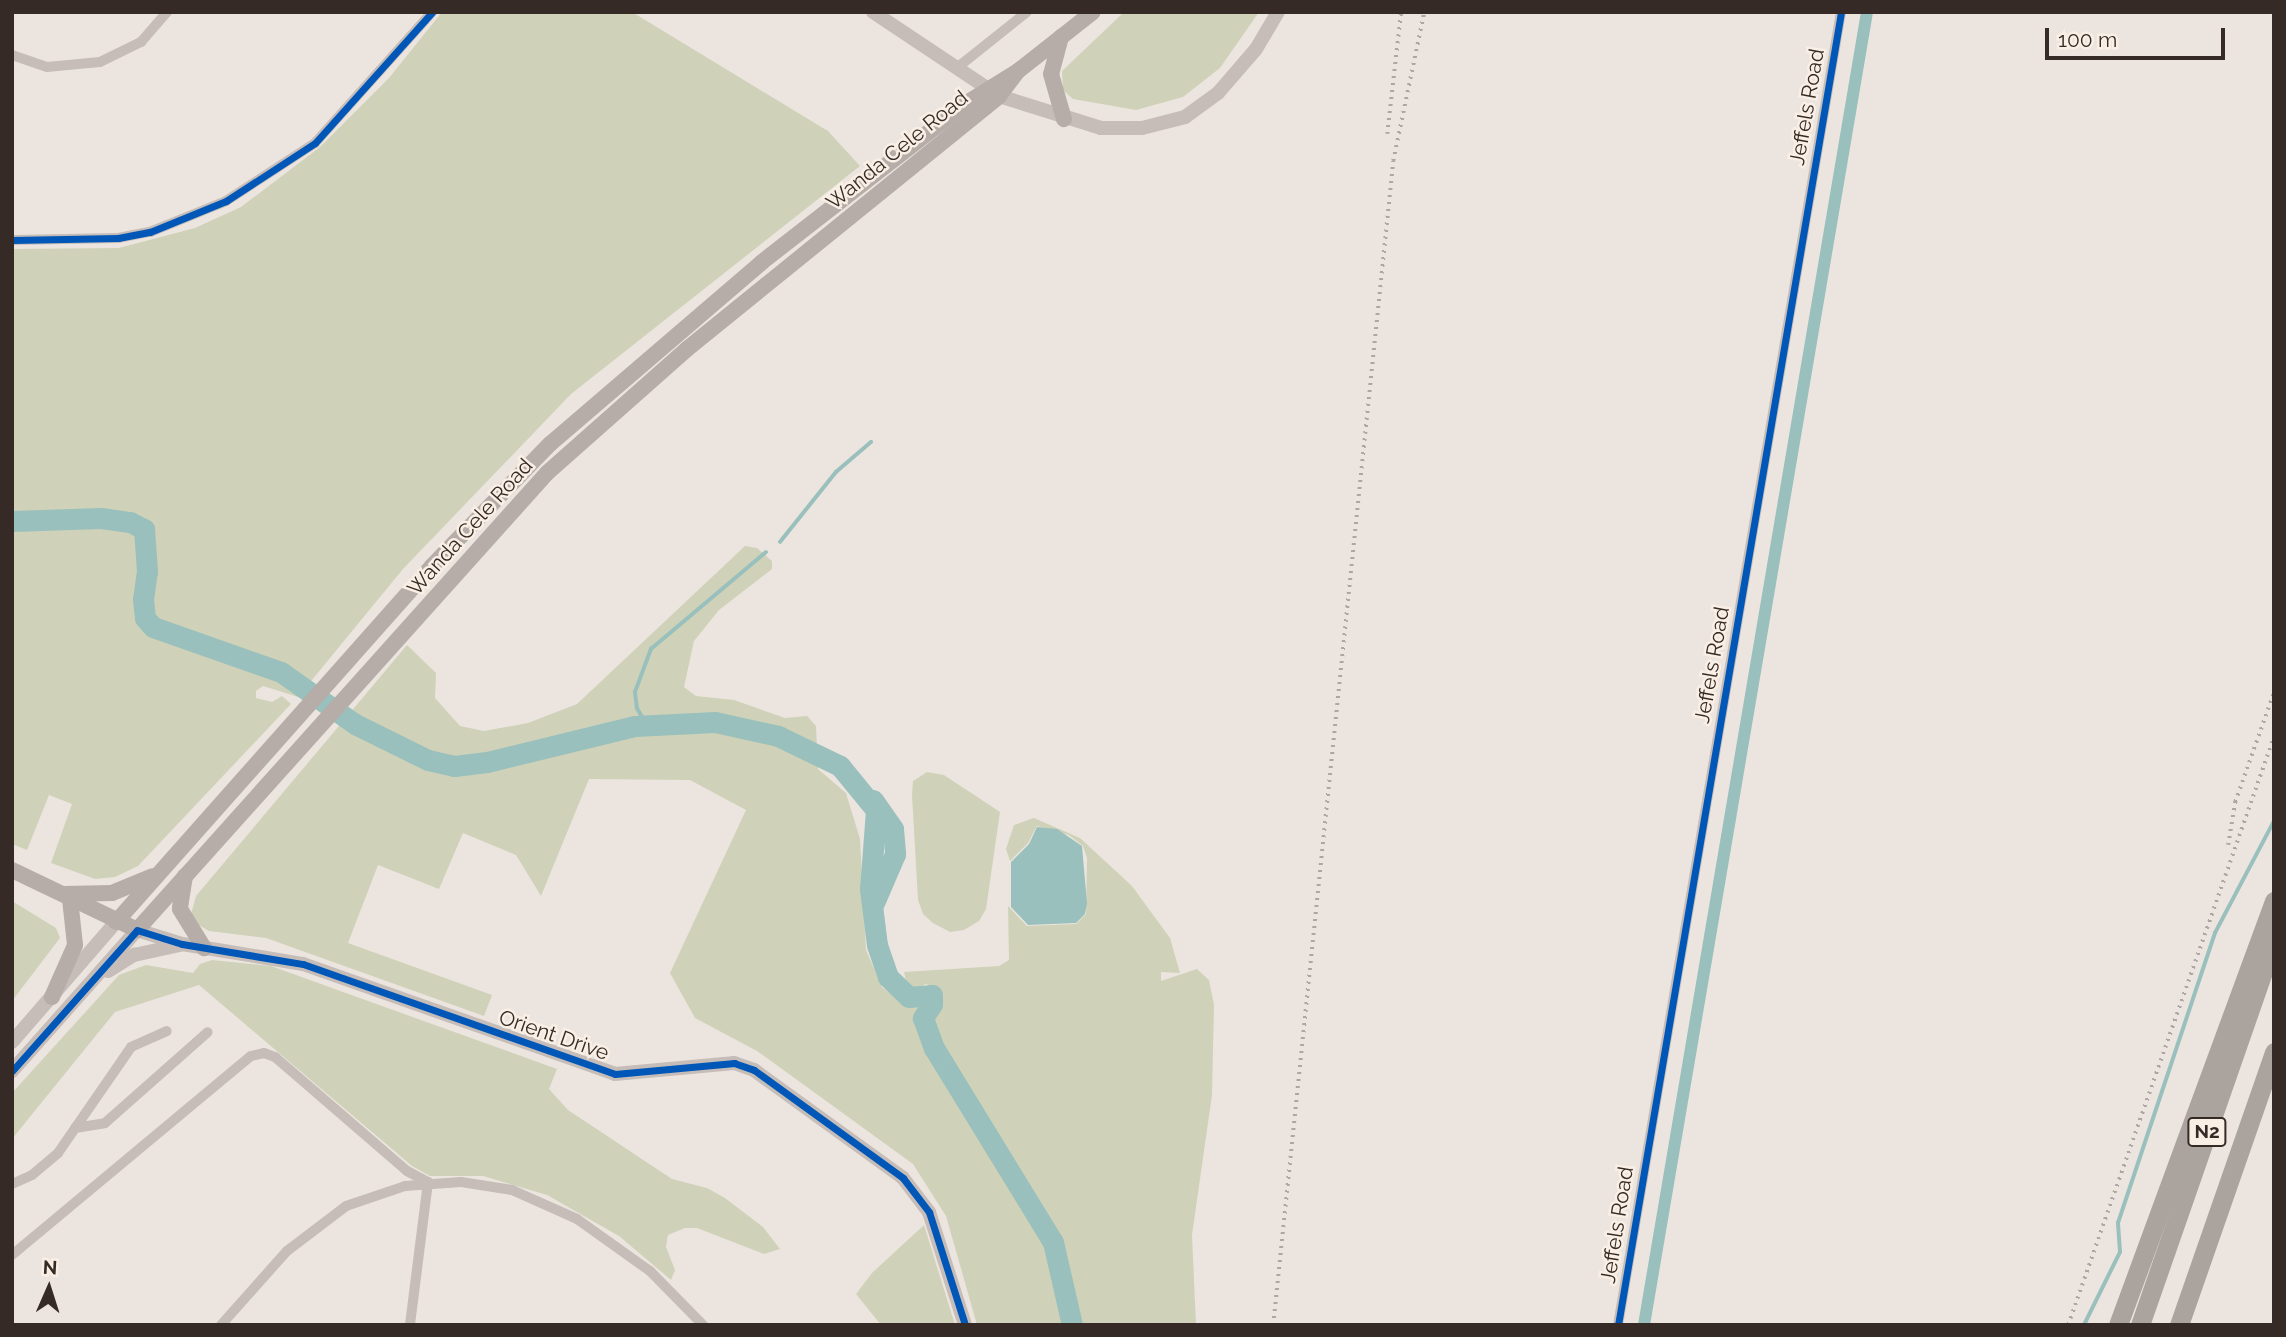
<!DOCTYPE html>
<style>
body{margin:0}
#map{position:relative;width:2286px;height:1337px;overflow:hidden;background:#ece5df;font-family:Raleway,sans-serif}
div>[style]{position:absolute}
.green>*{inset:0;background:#cfd2b8}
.water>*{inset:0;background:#9ac0bd}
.stream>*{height:3.5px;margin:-1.75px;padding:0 1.75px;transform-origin:1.75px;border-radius:1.75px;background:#9ac0bd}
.canal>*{height:12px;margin:-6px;padding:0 6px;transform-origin:6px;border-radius:6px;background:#9ac0bd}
.river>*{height:21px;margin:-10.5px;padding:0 10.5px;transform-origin:10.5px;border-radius:10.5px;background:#9ac0bd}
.minor>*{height:10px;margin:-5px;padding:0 5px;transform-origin:5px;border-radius:5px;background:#c6bdb8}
.tertiary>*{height:14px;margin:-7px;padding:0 7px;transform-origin:7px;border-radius:7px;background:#c6bdb8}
.secondary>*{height:16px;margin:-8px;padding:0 8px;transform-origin:8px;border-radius:8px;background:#b6ada9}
.motorway>*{height:19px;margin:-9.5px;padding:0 9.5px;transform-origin:9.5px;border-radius:9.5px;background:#aba49e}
.rail>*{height:3.5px;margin-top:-1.75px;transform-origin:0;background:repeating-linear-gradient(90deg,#ada6a2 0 2px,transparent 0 7px)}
.cycleway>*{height:7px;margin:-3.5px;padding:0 3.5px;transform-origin:3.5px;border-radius:3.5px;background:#0057b8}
span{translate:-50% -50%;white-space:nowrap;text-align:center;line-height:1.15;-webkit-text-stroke:5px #faefe5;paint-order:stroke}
.shield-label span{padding:2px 5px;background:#faefe5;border:2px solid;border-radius:5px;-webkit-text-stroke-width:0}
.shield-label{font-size:19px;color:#362a26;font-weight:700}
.street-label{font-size:21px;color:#362a26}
.frame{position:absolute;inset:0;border:14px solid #362a26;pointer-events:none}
.north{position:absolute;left:14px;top:1253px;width:70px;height:70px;-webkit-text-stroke:5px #faefe5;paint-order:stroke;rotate:3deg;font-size:19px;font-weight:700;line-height:28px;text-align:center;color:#362a26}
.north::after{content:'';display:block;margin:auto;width:24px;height:32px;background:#362a26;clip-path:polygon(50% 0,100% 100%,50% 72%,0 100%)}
.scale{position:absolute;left:2045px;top:28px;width:180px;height:32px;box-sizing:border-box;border:4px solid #362a26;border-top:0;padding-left:9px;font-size:21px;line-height:24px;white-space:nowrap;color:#362a26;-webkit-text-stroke:5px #faefe5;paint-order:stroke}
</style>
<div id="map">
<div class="green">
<div style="clip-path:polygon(442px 12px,632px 12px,828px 131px,860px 166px,571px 394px,403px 569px,298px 697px,263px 686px,256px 691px,256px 698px,272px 702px,282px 696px,291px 704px,138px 866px,115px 877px,95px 879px,51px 863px,72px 804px,49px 795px,27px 850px,12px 844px,12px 249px,119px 248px,195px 228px,241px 207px,320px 147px,389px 78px)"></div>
<div style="clip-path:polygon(1124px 12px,1259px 12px,1220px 68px,1183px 97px,1136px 110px,1073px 99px,1063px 90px,1062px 71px)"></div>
<div style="clip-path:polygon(745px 546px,757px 548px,772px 561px,772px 569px,719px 610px,694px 641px,684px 687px,696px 696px,734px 700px,785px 718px,807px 716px,816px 726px,818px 769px,846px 793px,860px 839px,866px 950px,882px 987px,906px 1006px,938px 1008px,940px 990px,926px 984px,913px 990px,907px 986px,904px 972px,999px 966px,1009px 960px,1008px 906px,1027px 926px,1076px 924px,1086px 914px,1087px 858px,1083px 846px,1069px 835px,1037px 826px,1028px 843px,1010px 861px,1006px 849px,1014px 825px,1034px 818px,1080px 838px,1132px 886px,1170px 938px,1180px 973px,1161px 972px,1161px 981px,1197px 969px,1209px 980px,1214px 1005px,1212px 1095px,1192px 1235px,1196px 1325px,977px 1325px,946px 1216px,913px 1164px,757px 1051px,695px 1018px,670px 973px,746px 810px,690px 780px,589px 779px,541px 896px,516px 855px,463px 833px,439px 889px,378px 865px,348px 943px,492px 995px,484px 1016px,266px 938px,209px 931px,197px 924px,191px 914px,196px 896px,407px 645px,436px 673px,435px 698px,460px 726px,484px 731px,528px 723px,577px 704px)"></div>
<div style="clip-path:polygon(927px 772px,944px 775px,1000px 812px,986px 909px,979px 921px,964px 930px,950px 932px,933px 923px,923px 914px,918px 900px,912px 795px,913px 781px)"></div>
<div style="clip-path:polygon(12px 901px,56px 928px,60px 938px,12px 1001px)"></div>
<div style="clip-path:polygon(212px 960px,271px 966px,557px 1069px,549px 1089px,568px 1110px,672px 1179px,707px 1188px,725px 1198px,763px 1227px,780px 1249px,764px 1254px,697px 1228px,685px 1228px,668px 1235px,666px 1247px,675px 1270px,671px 1280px,619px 1236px,547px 1195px,483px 1176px,430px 1176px,412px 1166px,199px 985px,115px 1012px,12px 1139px,12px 1093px,119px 975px,146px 965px,193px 973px,200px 964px)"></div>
<div style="clip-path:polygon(924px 1225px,955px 1325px,881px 1325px,856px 1294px,872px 1273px)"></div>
</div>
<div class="water">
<div style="clip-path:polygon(1037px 827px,1057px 829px,1082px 846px,1087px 903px,1085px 914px,1076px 923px,1028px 925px,1011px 907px,1011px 862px,1029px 844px)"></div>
</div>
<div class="stream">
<div style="left:780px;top:542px;width:90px;rotate:-51.3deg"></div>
<div style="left:836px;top:472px;width:46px;rotate:-40.6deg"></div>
<div style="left:647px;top:726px;width:20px;rotate:-120deg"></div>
<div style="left:637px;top:709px;width:17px;rotate:-97deg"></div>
<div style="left:635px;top:692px;width:46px;rotate:-69.6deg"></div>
<div style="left:651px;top:649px;width:150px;rotate:-40.1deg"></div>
<div style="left:2084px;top:1325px;width:81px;rotate:-63.7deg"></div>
<div style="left:2120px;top:1252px;width:29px;rotate:-94deg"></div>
<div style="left:2118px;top:1223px;width:306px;rotate:-71.5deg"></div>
<div style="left:2215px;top:933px;width:127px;rotate:-62.2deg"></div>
</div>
<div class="canal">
<div style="left:1644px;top:1325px;width:1332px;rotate:-80.36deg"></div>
</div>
<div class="river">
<div style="left:12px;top:521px;width:89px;rotate:-1.9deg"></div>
<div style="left:101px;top:518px;width:29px;rotate:8deg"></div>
<div style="left:130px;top:522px;width:16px;rotate:27deg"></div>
<div style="left:144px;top:529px;width:42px;rotate:85.9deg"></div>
<div style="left:147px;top:571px;width:28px;rotate:98deg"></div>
<div style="left:143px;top:599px;width:19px;rotate:84deg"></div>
<div style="left:145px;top:618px;width:12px;rotate:48deg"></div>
<div style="left:153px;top:627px;width:136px;rotate:19.4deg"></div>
<div style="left:281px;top:672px;width:90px;rotate:35.1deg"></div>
<div style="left:355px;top:724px;width:81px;rotate:26.3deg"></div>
<div style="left:428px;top:760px;width:27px;rotate:13deg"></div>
<div style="left:454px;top:766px;width:33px;rotate:-7deg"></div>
<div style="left:487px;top:762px;width:152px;rotate:-13.7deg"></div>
<div style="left:635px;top:726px;width:80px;rotate:-2.9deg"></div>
<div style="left:715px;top:722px;width:65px;rotate:12.5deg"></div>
<div style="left:778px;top:736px;width:69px;rotate:25.8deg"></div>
<div style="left:840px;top:766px;width:57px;rotate:50.7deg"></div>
<div style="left:876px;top:810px;width:79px;rotate:94.3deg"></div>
<div style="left:870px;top:889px;width:56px;rotate:82.9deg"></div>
<div style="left:877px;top:945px;width:34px;rotate:71deg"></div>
<div style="left:888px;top:977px;width:29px;rotate:44deg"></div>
<div style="left:909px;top:997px;width:23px;rotate:-5deg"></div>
<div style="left:932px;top:995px;width:9px;rotate:90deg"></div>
<div style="left:932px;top:1004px;width:17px;rotate:123deg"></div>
<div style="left:923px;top:1018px;width:32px;rotate:70deg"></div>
<div style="left:934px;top:1048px;width:228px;rotate:58.5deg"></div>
<div style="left:1053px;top:1242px;width:85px;rotate:77.1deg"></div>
<div style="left:873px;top:800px;width:35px;rotate:55deg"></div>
<div style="left:893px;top:829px;width:25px;rotate:85deg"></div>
<div style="left:895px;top:854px;width:53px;rotate:113.2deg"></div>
</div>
<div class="minor">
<div style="left:12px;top:55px;width:37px;rotate:19deg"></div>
<div style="left:47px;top:67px;width:53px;rotate:-5.4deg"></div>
<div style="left:100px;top:62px;width:46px;rotate:-26deg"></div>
<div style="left:141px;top:42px;width:40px;rotate:-49deg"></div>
<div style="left:958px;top:67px;width:88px;rotate:-38.6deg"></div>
<div style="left:12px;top:240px;width:106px;rotate:-1.1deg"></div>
<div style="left:118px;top:238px;width:33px;rotate:-11deg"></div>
<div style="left:150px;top:232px;width:82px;rotate:-22.2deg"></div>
<div style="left:226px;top:201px;width:106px;rotate:-33.1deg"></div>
<div style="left:315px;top:143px;width:176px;rotate:-48.2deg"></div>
<div style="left:75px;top:1128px;width:30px;rotate:-9deg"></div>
<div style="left:105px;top:1123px;width:137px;rotate:-41.5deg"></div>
<div style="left:12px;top:1184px;width:22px;rotate:-24deg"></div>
<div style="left:32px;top:1175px;width:34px;rotate:-40deg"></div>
<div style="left:58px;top:1153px;width:129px;rotate:-55.4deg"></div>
<div style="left:131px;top:1047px;width:39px;rotate:-24deg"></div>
<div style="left:12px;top:1255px;width:311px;rotate:-39.8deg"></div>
<div style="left:251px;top:1056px;width:13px;rotate:-13deg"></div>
<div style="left:264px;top:1053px;width:12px;rotate:20deg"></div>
<div style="left:275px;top:1057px;width:174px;rotate:40.8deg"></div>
<div style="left:407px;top:1171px;width:24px;rotate:28deg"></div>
<div style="left:428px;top:1182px;width:144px;rotate:97.2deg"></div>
<div style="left:221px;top:1325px;width:99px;rotate:-48.3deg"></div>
<div style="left:287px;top:1251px;width:74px;rotate:-37.3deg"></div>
<div style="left:346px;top:1206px;width:62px;rotate:-18.7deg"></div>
<div style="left:405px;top:1186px;width:56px;rotate:-4.1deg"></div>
<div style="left:461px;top:1182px;width:52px;rotate:8.9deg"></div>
<div style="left:512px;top:1190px;width:71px;rotate:24deg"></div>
<div style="left:577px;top:1219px;width:90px;rotate:35.5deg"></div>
<div style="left:650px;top:1271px;width:76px;rotate:45.5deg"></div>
<div style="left:1618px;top:1325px;width:1332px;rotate:-80.36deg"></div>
</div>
<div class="tertiary">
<div style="left:873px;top:12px;width:151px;rotate:33.7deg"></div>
<div style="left:999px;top:96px;width:107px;rotate:17.4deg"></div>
<div style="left:1101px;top:128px;width:41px"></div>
<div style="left:1142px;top:128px;width:44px;rotate:-14.3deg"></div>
<div style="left:1185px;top:117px;width:41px;rotate:-36deg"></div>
<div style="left:1218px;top:93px;width:58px;rotate:-49.2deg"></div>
<div style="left:1256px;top:49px;width:43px;rotate:-59.3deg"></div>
<div style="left:108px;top:971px;width:31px;rotate:-32deg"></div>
<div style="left:134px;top:955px;width:47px;rotate:-12.3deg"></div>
<div style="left:12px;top:1042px;width:159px;rotate:-49.1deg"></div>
<div style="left:12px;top:1071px;width:188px;rotate:-48.4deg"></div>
<div style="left:137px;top:930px;width:47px;rotate:17.3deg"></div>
<div style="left:182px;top:944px;width:123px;rotate:9.4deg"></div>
<div style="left:303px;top:964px;width:331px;rotate:19.4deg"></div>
<div style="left:615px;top:1074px;width:120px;rotate:-5.3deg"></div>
<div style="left:734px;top:1063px;width:21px;rotate:19deg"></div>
<div style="left:754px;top:1070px;width:184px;rotate:35.9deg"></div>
<div style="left:903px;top:1178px;width:43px;rotate:52.6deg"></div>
<div style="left:929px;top:1212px;width:119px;rotate:72.3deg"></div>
</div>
<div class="secondary">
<div style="left:1061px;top:37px;width:38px;rotate:105deg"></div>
<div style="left:1051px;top:74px;width:47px;rotate:73.9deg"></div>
<div style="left:12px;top:870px;width:139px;rotate:25.6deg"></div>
<div style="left:137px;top:930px;width:614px;rotate:-48.1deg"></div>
<div style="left:547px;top:473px;width:187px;rotate:-41.5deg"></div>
<div style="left:687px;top:349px;width:402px;rotate:-39deg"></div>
<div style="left:999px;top:96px;width:31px;rotate:-53deg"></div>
<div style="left:185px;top:876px;width:33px;rotate:99deg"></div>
<div style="left:180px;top:909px;width:46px;rotate:58.4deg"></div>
<div style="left:63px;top:894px;width:49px;rotate:-1.2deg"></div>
<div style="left:112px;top:893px;width:44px;rotate:-22.5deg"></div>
<div style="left:116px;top:922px;width:476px;rotate:-48.4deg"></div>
<div style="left:432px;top:566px;width:170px;rotate:-46deg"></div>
<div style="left:550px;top:444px;width:279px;rotate:-40.6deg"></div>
<div style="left:762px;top:262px;width:257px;rotate:-37.9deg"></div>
<div style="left:965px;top:104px;width:62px;rotate:-31.9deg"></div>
<div style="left:1018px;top:71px;width:95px;rotate:-38.2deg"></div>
<div style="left:52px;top:997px;width:57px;rotate:-66.1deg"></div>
<div style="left:75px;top:945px;width:46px;rotate:-96.2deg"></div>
</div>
<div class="motorway">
<div style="left:2118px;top:1325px;width:452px;rotate:-69.8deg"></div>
<div style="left:2140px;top:1325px;width:408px;rotate:-70.8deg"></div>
<div style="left:2179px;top:1325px;width:289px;rotate:-70.8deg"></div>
</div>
<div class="rail">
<div style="left:1387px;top:134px;width:123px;rotate:-83.5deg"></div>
<div style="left:2228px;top:845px;width:44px;rotate:-80.8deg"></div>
<div style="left:2235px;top:802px;width:117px;rotate:-70.5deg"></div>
<div style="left:1273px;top:1325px;width:1170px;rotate:-84.11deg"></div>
<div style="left:1393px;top:161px;width:152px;rotate:-78.2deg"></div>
<div style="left:2068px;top:1325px;width:624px;rotate:-70.72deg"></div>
</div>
<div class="cycleway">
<div style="left:12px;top:240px;width:106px;rotate:-1.1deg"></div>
<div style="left:118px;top:238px;width:33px;rotate:-11deg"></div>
<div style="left:150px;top:232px;width:82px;rotate:-22.2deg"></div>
<div style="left:226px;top:201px;width:106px;rotate:-33.1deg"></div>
<div style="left:315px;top:143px;width:176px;rotate:-48.2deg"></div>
<div style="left:12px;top:1071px;width:188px;rotate:-48.4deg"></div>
<div style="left:137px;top:930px;width:47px;rotate:17.3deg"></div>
<div style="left:182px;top:944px;width:123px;rotate:9.4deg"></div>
<div style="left:303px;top:964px;width:331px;rotate:19.4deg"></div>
<div style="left:615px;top:1074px;width:120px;rotate:-5.3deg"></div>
<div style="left:734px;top:1063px;width:21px;rotate:19deg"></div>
<div style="left:754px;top:1070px;width:184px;rotate:35.9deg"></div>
<div style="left:903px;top:1178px;width:43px;rotate:52.6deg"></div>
<div style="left:929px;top:1212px;width:119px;rotate:72.3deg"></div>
<div style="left:1618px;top:1325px;width:1332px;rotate:-80.36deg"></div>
</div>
<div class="shield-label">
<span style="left:2207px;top:1132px">N2</span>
</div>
<div class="street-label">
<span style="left:1807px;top:107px;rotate:-80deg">Jeffels Road</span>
<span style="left:897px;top:150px;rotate:-39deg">Wanda Cele Road</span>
<span style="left:470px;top:527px;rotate:-48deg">Wanda Cele Road</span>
<span style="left:1712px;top:665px;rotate:-80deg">Jeffels Road</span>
<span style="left:554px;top:1035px;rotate:19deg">Orient Drive</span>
<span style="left:1617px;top:1225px;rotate:-81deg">Jeffels Road</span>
</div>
<div class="frame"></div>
<div class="north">N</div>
<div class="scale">100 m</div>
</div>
